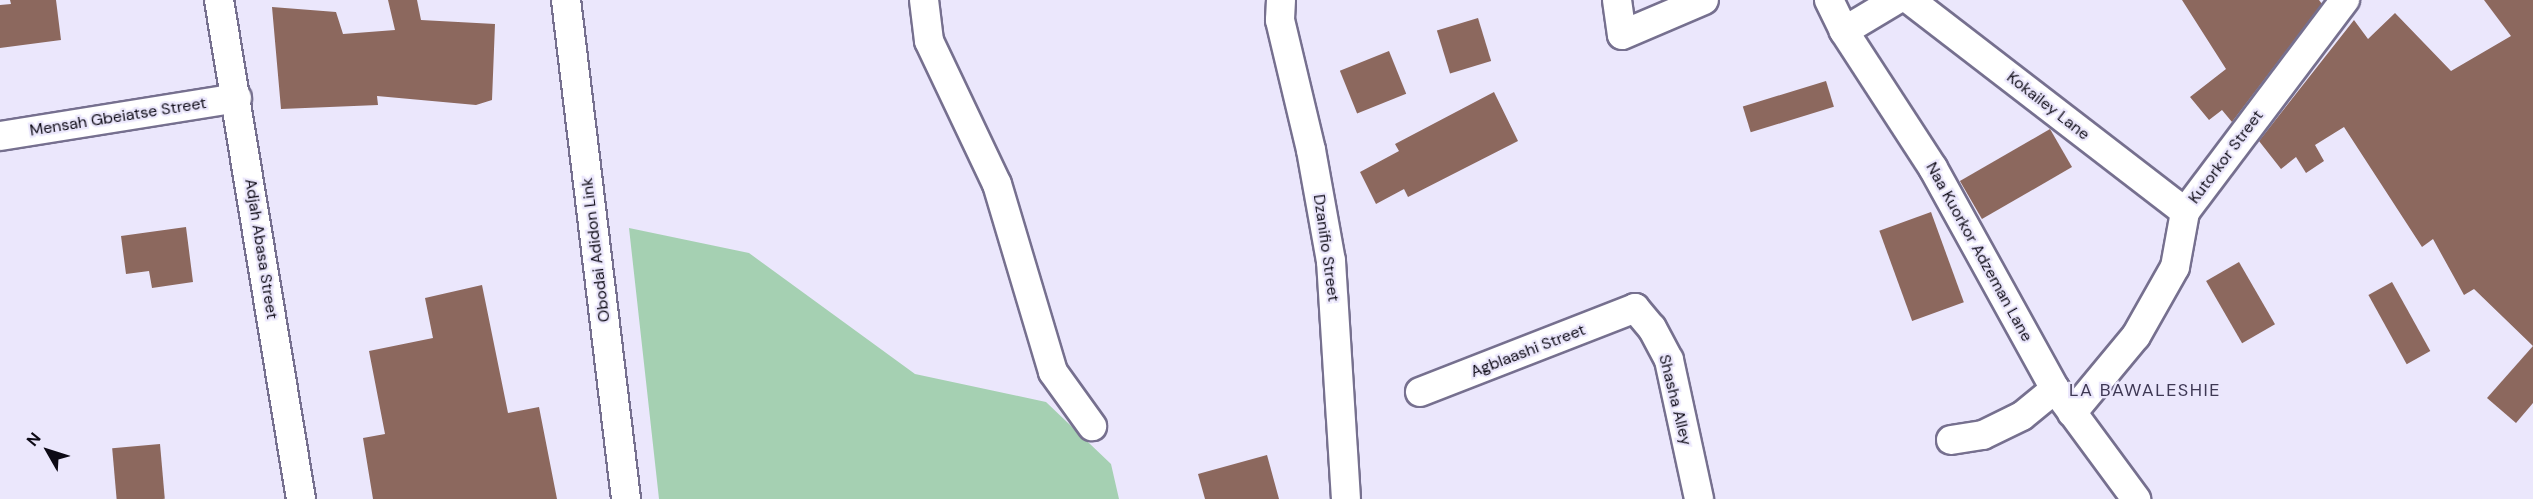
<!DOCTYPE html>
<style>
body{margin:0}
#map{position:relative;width:2533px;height:499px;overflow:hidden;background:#ebe7fc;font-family:"DM Sans",sans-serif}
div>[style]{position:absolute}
.green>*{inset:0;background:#a5d0b2}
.building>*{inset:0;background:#8c685e;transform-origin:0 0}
.roads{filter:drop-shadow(2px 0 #76708f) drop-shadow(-2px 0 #76708f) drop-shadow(0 2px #76708f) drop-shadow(0 -2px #76708f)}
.street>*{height:28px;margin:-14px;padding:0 14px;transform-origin:14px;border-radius:14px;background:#fff}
span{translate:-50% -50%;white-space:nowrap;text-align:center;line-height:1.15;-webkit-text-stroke:4.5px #ebe7fc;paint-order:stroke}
.street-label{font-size:16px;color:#0d0a15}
.neighbourhood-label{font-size:18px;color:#3e3854;letter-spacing:1.5px}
.north{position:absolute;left:18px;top:421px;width:60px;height:60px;-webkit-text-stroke:4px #ebe7fc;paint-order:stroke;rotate:309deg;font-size:16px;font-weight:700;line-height:24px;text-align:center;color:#0d0a15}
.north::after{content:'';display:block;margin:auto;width:21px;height:27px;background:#0d0a15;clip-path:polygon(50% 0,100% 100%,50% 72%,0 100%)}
</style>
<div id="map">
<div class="green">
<div style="clip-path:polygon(629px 228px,749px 253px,915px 374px,1046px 402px,1111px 464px,1119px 499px,659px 499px)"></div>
</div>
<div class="building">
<div style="clip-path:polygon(10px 0,56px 0,61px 40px,0 48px,0 5px,11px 4px)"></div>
<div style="clip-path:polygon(388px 0,417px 0,421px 20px,495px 24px,492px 100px,476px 105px,377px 96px,378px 105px,281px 109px,272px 7px,336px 12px,343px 34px,395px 30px)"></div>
<div style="clip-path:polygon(2182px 0,2319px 0,2322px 4px,2232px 122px,2222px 110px,2209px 120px,2190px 97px,2226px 69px)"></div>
<div style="clip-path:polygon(2484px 0,2533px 0,2533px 346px,2474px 289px,2464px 295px,2433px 239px,2422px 247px,2344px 127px,2315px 145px,2324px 161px,2306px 173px,2296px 157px,2281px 169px,2259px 141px,2354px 20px,2368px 39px,2395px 13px,2451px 71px,2511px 36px)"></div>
<div style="left:1478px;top:18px;width:45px;height:43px;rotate:73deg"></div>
<div style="left:1389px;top:51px;width:46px;height:53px;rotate:68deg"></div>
<div style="left:1826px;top:81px;width:27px;height:87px;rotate:73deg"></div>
<div style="clip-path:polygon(1494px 92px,1518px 141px,1408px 197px,1404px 189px,1376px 204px,1360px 172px,1399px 151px,1395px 144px)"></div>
<div style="left:2050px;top:129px;width:44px;height:104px;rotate:60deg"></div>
<div style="left:1931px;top:212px;width:96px;height:55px;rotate:70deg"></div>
<div style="clip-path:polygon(186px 227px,193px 282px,152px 288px,149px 271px,126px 274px,121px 236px)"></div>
<div style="left:2239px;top:262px;width:72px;height:38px;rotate:60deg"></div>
<div style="left:2392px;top:282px;width:79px;height:27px;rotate:61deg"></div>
<div style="clip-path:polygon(482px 285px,508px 413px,539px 407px,557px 499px,373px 499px,363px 438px,385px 434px,369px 351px,433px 338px,425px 298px)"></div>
<div style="clip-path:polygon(2533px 346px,2533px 403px,2516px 423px,2487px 398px)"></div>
<div style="left:160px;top:444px;width:55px;height:48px;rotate:85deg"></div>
<div style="clip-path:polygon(1267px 455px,1279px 499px,1205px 499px,1198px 474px)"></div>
</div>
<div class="roads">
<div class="street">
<div style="left:219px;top:0;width:506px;rotate:80.67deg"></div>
<div style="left:566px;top:0;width:503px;rotate:83.14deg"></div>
<div style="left:924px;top:0;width:41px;rotate:83deg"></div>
<div style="left:929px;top:41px;width:158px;rotate:64.6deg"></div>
<div style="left:997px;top:184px;width:196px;rotate:73.4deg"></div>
<div style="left:1053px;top:372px;width:67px;rotate:54.2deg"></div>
<div style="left:1281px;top:0;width:20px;rotate:93deg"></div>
<div style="left:1280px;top:20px;width:134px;rotate:76.6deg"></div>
<div style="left:1311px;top:150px;width:113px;rotate:79.8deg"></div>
<div style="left:1331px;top:261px;width:238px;rotate:86.4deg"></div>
<div style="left:1617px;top:0;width:35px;rotate:82deg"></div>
<div style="left:1622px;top:35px;width:89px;rotate:-23.1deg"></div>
<div style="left:1829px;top:0;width:34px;rotate:64deg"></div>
<div style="left:1844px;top:31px;width:163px;rotate:57deg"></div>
<div style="left:1933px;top:168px;width:252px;rotate:61.1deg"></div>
<div style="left:2055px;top:389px;width:137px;rotate:53.6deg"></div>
<div style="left:1910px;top:0;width:347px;rotate:37.6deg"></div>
<div style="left:1844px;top:31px;width:61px;rotate:-30.8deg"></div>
<div style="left:0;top:136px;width:240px;rotate:-9.1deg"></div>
<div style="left:1420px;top:392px;width:231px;rotate:-21.3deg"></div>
<div style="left:1635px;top:308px;width:26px;rotate:50deg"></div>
<div style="left:1652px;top:328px;width:36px;rotate:62deg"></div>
<div style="left:1669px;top:360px;width:142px;rotate:77.8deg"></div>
<div style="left:2072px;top:413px;width:100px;rotate:-50.3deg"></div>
<div style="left:2136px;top:336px;width:79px;rotate:-60.5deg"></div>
<div style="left:2175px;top:267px;width:56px;rotate:-79.7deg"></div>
<div style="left:2185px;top:212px;width:266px;rotate:-53deg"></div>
<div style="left:1951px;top:440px;width:32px;rotate:-9deg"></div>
<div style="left:1983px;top:435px;width:43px;rotate:-26deg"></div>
<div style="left:2022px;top:416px;width:43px;rotate:-39.3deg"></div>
</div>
</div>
<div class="street-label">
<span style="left:2048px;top:106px;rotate:38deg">Kokailey Lane</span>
<span style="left:118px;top:117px;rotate:-9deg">Mensah Gbeiatse Street</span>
<span style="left:2226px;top:157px;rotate:-53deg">Kutorkor Street</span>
<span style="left:1326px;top:248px;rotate:82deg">Dzanifio Street</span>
<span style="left:261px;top:249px;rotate:81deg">Adjah Abasa Street</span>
<span style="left:596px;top:250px;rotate:-97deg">Obodai Adidon Link</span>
<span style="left:1979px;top:252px;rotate:61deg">Naa Kuorkor Adzeman Lane</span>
<span style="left:1528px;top:351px;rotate:-21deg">Agblaashi Street</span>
<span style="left:1675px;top:400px;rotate:76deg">Shasha Alley</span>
</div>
<div class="neighbourhood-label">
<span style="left:2145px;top:390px">LA BAWALESHIE</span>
</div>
<div class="north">N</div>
</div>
